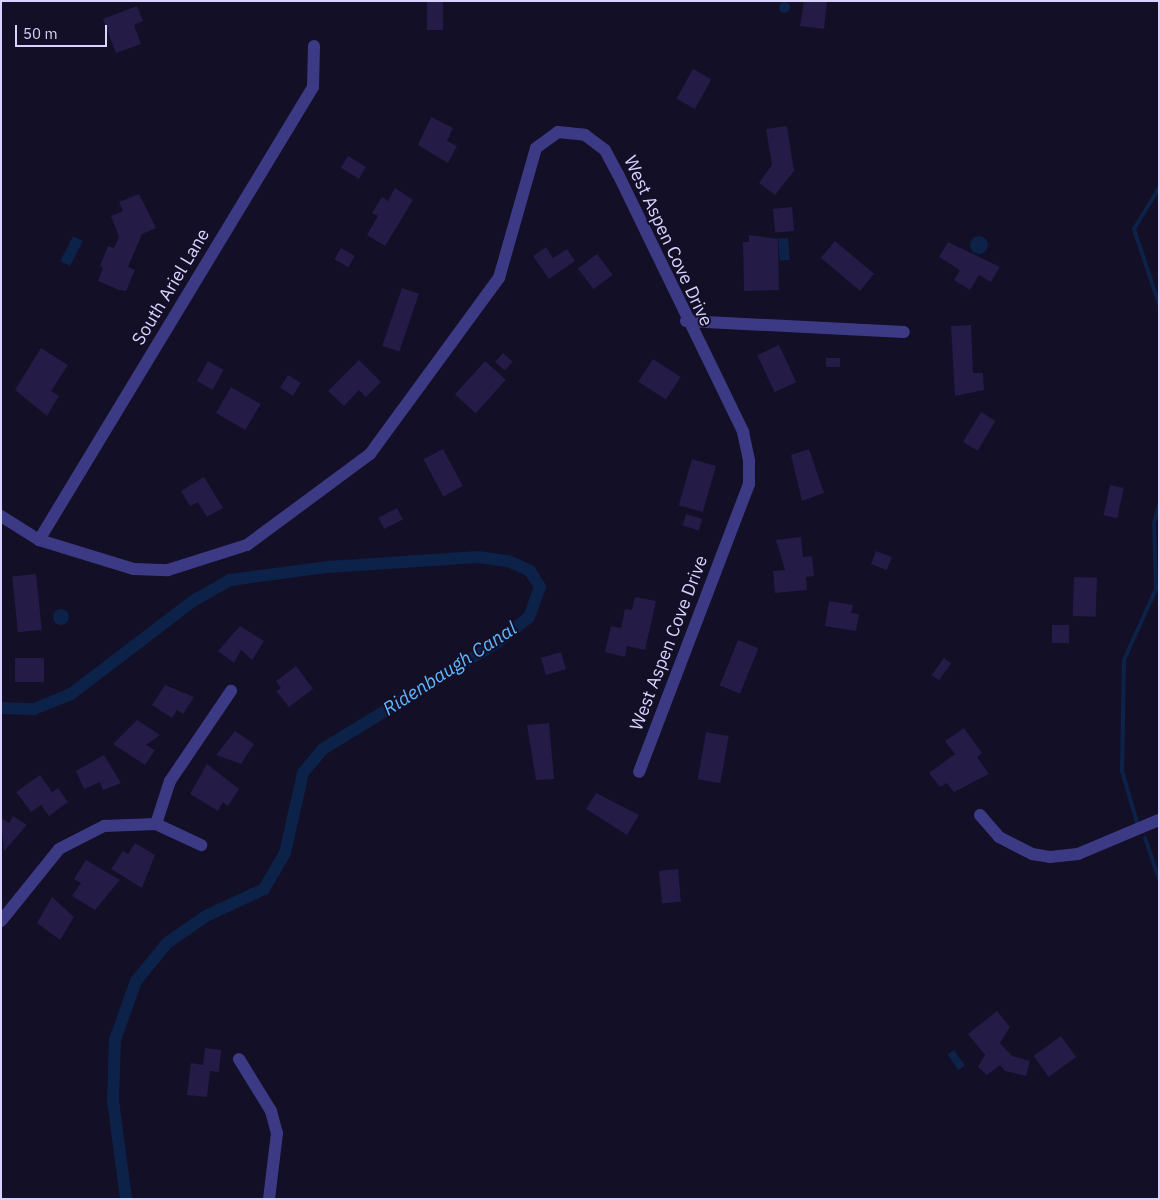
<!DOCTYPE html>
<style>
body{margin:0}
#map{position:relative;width:1160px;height:1200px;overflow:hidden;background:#130f26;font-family:"IBM Plex Sans",sans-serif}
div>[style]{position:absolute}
.water>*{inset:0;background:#0c2248;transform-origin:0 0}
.round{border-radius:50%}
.stream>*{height:4px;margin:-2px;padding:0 2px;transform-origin:2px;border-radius:2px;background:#0c2248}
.canal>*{height:12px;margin:-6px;padding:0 6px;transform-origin:6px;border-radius:6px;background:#0c2248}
.building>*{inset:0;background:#241b47;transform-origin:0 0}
.minor>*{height:12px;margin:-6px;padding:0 6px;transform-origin:6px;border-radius:6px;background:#3d3a85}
span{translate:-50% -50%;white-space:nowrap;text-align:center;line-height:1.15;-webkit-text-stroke:4px #130f26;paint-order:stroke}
.street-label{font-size:18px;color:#d9d4ff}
.water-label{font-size:19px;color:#62b6ff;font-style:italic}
.frame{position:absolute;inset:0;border:2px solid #d9d4ff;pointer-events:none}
.scale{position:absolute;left:15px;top:25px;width:92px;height:22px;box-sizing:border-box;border:2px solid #d9d4ff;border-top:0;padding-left:6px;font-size:15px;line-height:18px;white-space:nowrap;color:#d9d4ff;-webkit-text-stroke:4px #130f26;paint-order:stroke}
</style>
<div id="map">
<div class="water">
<div class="round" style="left:778.5px;top:1.5px;width:11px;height:11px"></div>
<div style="left:73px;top:236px;width:11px;height:28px;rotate:27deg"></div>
<div class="round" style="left:970px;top:236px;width:18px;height:18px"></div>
<div style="left:788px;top:238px;width:22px;height:10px;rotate:85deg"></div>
<div class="round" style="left:53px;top:609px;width:16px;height:16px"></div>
<div style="left:954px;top:1050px;width:19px;height:8px;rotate:55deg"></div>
</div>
<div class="stream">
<div style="left:1159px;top:188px;width:48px;rotate:121.4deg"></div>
<div style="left:1134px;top:229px;width:79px;rotate:71.6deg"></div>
<div style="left:1137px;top:822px;width:53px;rotate:-106.4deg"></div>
<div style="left:1122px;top:771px;width:111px;rotate:-89deg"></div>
<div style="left:1124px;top:660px;width:78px;rotate:-65.7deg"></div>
<div style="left:1156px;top:589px;width:66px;rotate:-91.7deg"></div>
<div style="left:1154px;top:523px;width:18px;rotate:-74deg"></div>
<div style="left:1145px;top:838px;width:43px;rotate:71.1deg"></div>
</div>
<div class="canal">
<div style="left:1px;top:708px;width:33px;rotate:2deg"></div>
<div style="left:34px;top:709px;width:40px;rotate:-22deg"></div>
<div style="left:71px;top:694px;width:153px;rotate:-37.3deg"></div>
<div style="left:193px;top:601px;width:43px;rotate:-29.6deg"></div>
<div style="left:230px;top:580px;width:99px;rotate:-7.6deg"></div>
<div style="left:328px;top:567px;width:150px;rotate:-3.8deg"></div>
<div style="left:478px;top:557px;width:30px;rotate:8deg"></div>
<div style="left:508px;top:561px;width:24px;rotate:24deg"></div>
<div style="left:530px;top:571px;width:19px;rotate:58deg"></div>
<div style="left:540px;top:587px;width:32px;rotate:110deg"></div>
<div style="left:529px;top:617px;width:40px;rotate:141deg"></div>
<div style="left:498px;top:642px;width:205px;rotate:148.6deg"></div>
<div style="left:323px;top:749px;width:31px;rotate:130deg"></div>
<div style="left:303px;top:773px;width:82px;rotate:102.7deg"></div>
<div style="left:285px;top:853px;width:42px;rotate:120.3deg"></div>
<div style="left:264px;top:889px;width:64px;rotate:155deg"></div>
<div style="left:206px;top:916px;width:47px;rotate:145.3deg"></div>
<div style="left:167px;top:943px;width:49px;rotate:129.2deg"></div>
<div style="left:136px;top:981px;width:63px;rotate:109.6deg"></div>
<div style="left:115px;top:1040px;width:60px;rotate:91.9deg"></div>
<div style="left:113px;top:1100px;width:100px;rotate:82.5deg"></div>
</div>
<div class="building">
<div style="left:427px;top:1px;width:16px;height:29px"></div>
<div style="clip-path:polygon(804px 1px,827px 1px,824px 29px,800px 26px)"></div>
<div style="clip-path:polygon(137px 6px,143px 21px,134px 25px,141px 44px,116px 53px,103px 19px)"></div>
<div style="left:693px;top:69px;width:21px;height:34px;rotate:29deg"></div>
<div style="clip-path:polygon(431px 117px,453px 128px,447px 141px,457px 146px,448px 163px,418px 145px)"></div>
<div style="clip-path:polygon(787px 126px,794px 171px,775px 195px,759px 183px,772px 165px,766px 129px)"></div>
<div style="left:348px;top:156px;width:21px;height:14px;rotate:31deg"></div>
<div style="clip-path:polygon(395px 188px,413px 200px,385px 246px,367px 235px,378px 216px,372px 213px,382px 197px,388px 201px)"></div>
<div style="clip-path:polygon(139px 194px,156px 228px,142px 234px,128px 267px,135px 270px,126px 291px,119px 290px,98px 281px,103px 268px,100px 266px,108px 246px,114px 248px,119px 237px,111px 216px,123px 211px,119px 202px)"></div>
<div style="left:792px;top:207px;width:24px;height:19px;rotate:85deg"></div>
<div style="clip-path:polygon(749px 235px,778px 239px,779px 290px,744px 291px,743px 242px,749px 242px)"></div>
<div style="left:835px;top:241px;width:51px;height:22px;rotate:40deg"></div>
<div style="clip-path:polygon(948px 242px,1000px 267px,991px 282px,979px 275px,970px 290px,954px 280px,960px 270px,939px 257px)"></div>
<div style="clip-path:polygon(546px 247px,553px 258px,567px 249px,575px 261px,549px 279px,533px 256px)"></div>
<div style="left:341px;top:248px;width:16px;height:13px;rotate:30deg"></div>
<div style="left:597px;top:254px;width:26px;height:24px;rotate:53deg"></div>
<div style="left:402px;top:288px;width:18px;height:61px;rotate:19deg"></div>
<div style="clip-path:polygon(971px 325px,973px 373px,983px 373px,984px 390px,955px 396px,951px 326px)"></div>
<div style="left:779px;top:345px;width:41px;height:24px;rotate:65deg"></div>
<div style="clip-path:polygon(41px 348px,68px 365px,51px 391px,59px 396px,47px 416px,15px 390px)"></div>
<div style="left:503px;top:353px;width:13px;height:12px;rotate:42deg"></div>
<div style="left:826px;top:358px;width:14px;height:9px"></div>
<div style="left:653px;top:359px;width:33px;height:27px;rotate:33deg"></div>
<div style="clip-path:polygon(359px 360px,381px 382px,366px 397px,359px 390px,344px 406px,328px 391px)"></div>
<div style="left:208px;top:361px;width:18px;height:23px;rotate:29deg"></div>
<div style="left:485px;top:361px;width:28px;height:45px;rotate:42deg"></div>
<div style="left:288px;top:375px;width:15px;height:15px;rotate:32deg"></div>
<div style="left:231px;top:387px;width:34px;height:30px;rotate:30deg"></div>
<div style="left:981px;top:412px;width:17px;height:35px;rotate:31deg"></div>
<div style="left:443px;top:449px;width:42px;height:22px;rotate:62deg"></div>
<div style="clip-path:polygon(809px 449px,824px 493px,802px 501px,791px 455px)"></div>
<div style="left:692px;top:459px;width:25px;height:48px;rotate:16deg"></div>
<div style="clip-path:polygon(204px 477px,223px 508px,207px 517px,198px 502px,190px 506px,181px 491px)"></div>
<div style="left:1110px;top:485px;width:14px;height:31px;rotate:12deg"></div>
<div style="left:397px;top:508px;width:13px;height:21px;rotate:63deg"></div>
<div style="left:686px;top:514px;width:17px;height:12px;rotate:17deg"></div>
<div style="clip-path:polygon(801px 537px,803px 557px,812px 556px,814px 576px,806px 577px,807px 590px,775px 593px,773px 571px,785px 570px,776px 540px)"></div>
<div style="left:876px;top:551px;width:17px;height:14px;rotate:21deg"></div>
<div style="left:36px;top:574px;width:56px;height:24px;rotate:84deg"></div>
<div style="left:1074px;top:577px;width:23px;height:39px;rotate:2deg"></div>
<div style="clip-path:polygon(635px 597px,656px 601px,645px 650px,627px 646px,625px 657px,605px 652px,611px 626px,621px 628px,625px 609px,632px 610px)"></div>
<div style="clip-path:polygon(829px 601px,853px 605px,851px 613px,859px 614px,856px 631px,825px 626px)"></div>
<div style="left:1069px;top:625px;width:18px;height:17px;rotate:90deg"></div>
<div style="clip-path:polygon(240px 626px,264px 641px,252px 660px,241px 650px,234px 663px,218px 651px)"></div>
<div style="left:738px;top:640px;width:22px;height:49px;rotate:22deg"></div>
<div style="left:561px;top:652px;width:18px;height:21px;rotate:74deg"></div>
<div style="left:15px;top:658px;width:29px;height:24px"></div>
<div style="left:944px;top:658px;width:9px;height:21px;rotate:36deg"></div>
<div style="clip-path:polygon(296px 666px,313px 689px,289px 707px,276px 691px,281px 688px,276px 681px)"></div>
<div style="clip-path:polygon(165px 685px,194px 697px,183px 714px,177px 710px,172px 718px,152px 705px)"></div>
<div style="clip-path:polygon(137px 720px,160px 735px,146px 745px,155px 750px,145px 765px,113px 744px)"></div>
<div style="clip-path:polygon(549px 723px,554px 779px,536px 780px,527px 725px)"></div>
<div style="clip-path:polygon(964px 728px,982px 753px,977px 757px,989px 774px,954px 792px,947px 783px,940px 787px,929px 773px,955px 754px,945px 741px)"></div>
<div style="clip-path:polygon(235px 731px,254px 744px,241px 764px,216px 755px)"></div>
<div style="left:706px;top:732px;width:23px;height:48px;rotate:10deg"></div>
<div style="clip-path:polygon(104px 755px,121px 783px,103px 790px,100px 782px,84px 789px,76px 771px)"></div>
<div style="clip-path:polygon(207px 764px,239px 789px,228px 806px,223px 802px,218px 811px,190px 794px)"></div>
<div style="clip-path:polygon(40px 775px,52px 792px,58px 788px,68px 802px,49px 816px,41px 805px,31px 812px,16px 792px)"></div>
<div style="clip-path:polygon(596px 793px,639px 815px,627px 835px,586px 809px)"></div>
<div style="clip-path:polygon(13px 816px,27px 825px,4px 851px,1px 818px,9px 823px)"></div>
<div style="clip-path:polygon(135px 843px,155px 855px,142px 888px,111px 869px,123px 851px,128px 854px)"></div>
<div style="clip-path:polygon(86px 860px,120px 880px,95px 910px,72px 896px,81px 883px,74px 879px)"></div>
<div style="left:678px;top:869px;width:33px;height:19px;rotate:85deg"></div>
<div style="clip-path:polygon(52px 897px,74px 917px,60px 940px,37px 923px)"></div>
<div style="clip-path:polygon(997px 1011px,1010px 1027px,1000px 1043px,1012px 1056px,1030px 1061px,1026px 1076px,1005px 1071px,1000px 1065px,987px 1075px,978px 1067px,985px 1055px,968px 1034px)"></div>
<div style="left:1061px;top:1036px;width:26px;height:34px;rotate:54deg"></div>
<div style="clip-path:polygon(205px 1048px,221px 1050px,219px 1072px,210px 1071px,207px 1097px,187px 1095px,191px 1063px,203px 1065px)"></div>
</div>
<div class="minor">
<div style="left:686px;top:321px;width:218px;rotate:2.9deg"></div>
<div style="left:1px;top:516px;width:45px;rotate:32.3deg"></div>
<div style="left:39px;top:540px;width:99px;rotate:17deg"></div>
<div style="left:134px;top:569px;width:34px;rotate:2deg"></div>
<div style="left:168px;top:570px;width:83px;rotate:-17.6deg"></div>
<div style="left:247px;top:545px;width:153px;rotate:-36.5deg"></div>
<div style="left:370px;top:454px;width:218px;rotate:-53.8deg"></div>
<div style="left:499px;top:278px;width:135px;rotate:-74.1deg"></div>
<div style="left:536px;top:148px;width:27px;rotate:-36deg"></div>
<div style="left:558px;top:132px;width:27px;rotate:6deg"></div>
<div style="left:585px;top:135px;width:25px;rotate:37deg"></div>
<div style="left:605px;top:150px;width:27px;rotate:62deg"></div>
<div style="left:618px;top:174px;width:287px;rotate:64.1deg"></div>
<div style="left:743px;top:432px;width:30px;rotate:78deg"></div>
<div style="left:749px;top:461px;width:23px;rotate:90deg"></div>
<div style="left:749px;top:484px;width:308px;rotate:110.9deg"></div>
<div style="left:39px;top:540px;width:529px;rotate:-58.83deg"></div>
<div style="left:313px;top:87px;width:41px;rotate:-88.6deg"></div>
<div style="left:980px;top:815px;width:29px;rotate:49deg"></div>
<div style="left:999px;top:837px;width:37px;rotate:27deg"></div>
<div style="left:1032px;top:854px;width:18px;rotate:9deg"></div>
<div style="left:1050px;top:857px;width:28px;rotate:-6deg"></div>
<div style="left:1078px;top:854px;width:88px;rotate:-22.8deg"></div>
<div style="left:156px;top:824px;width:45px;rotate:-72deg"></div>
<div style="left:170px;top:781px;width:109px;rotate:-55.9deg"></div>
<div style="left:1px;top:921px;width:92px;rotate:-51.1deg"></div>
<div style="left:59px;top:849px;width:51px;rotate:-27.1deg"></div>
<div style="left:104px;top:826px;width:52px;rotate:-2.2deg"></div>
<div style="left:156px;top:824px;width:50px;rotate:25deg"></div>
<div style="left:239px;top:1059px;width:61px;rotate:58.4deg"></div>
<div style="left:271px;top:1111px;width:23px;rotate:75deg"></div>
<div style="left:277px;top:1133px;width:66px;rotate:96.9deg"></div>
</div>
<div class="street-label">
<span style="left:668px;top:241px;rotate:65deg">West Aspen Cove Drive</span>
<span style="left:171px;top:287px;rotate:-59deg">South Ariel Lane</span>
<span style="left:669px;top:643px;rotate:-69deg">West Aspen Cove Drive</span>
</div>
<div class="water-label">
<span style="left:450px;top:669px;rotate:-33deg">Ridenbaugh Canal</span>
</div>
<div class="frame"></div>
<div class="scale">50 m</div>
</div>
